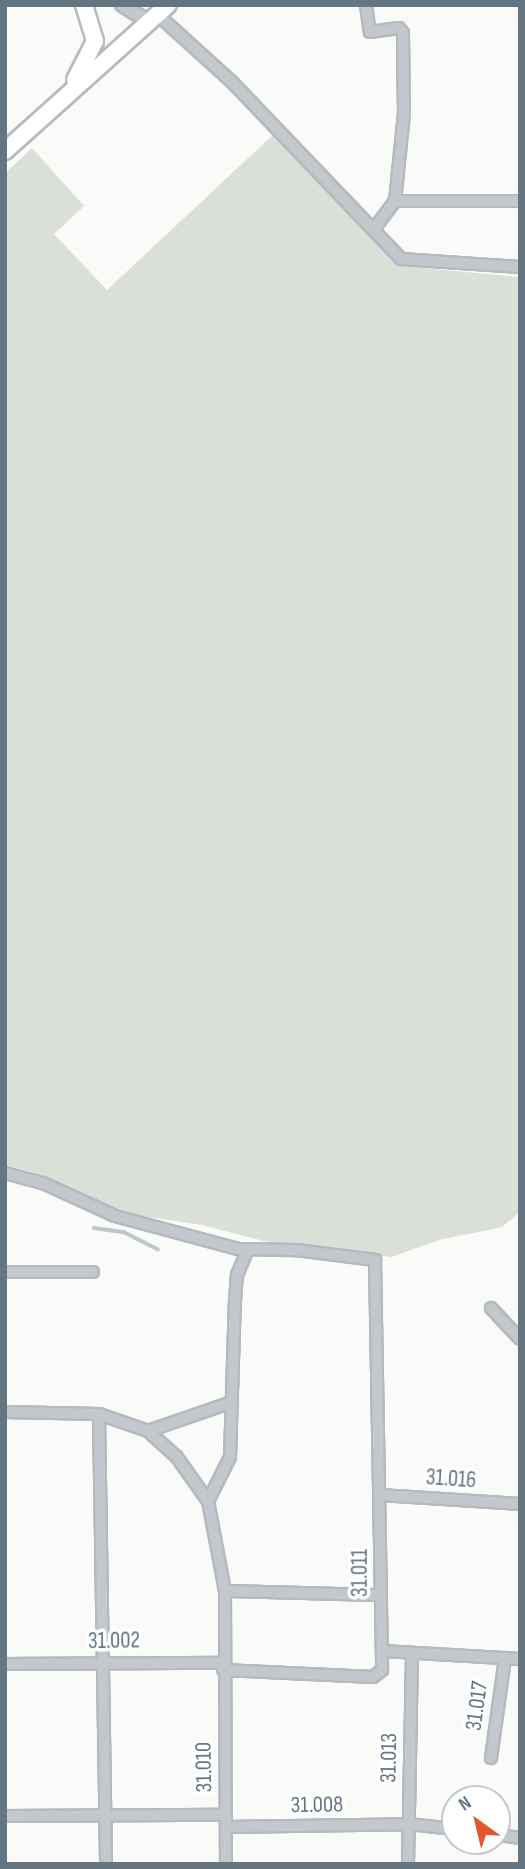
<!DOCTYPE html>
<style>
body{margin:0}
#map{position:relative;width:525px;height:1869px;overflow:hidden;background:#fafaf8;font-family:"Sofia Sans Condensed",sans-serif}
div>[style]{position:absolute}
.green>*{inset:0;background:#dadfd7}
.stream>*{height:3.5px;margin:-1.75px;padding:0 1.75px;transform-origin:1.75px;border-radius:1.75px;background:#bbc7cb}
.roads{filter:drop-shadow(2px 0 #b5babe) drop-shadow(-2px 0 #b5babe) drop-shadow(0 2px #b5babe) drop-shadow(0 -2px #b5babe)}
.minor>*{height:10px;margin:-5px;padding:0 5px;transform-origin:5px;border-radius:5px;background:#c3c8cc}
.tertiary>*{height:12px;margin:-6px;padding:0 6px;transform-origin:6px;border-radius:6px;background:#c3c8cc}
.primary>*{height:16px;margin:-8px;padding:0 8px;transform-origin:8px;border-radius:8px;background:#fff}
span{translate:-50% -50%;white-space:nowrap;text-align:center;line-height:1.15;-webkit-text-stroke:7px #fff;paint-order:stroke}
.street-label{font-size:23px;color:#657683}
.frame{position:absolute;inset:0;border:7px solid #657683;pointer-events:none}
.north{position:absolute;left:441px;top:1785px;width:70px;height:70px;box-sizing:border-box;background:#fff;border:2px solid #c1c8cd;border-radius:50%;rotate:326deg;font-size:19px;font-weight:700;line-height:28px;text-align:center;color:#657683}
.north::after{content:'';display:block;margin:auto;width:24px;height:32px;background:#e4572e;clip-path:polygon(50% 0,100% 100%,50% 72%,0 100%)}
</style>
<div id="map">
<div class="green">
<div style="clip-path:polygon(273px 135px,422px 268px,520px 277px,520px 1212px,502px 1227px,439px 1240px,391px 1257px,264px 1241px,202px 1225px,102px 1210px,32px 1172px,5px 1165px,5px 173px,32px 148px,84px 206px,54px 234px,107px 290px)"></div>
</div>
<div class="stream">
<div style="left:94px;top:1228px;width:30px;rotate:8deg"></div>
<div style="left:124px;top:1232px;width:38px;rotate:27deg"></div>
<div style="left:254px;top:1254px;width:52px;rotate:2.2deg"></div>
</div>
<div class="roads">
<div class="minor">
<div style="left:366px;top:5px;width:27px;rotate:82deg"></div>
<div style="left:370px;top:32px;width:29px;rotate:-8deg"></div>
<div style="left:399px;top:28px;width:6px;rotate:51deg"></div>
<div style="left:403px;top:33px;width:80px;rotate:89.3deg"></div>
<div style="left:404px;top:113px;width:88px;rotate:95.8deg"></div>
<div style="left:395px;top:201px;width:34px;rotate:127deg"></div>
<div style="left:157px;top:14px;width:101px;rotate:42.2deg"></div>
<div style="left:232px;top:82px;width:245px;rotate:46.3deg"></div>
<div style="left:401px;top:259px;width:119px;rotate:3.8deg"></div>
<div style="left:395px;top:201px;width:125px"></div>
<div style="left:5px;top:1173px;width:39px;rotate:15deg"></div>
<div style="left:43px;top:1183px;width:79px;rotate:24.6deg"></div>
<div style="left:115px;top:1216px;width:127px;rotate:15deg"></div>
<div style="left:238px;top:1249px;width:58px;rotate:1deg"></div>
<div style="left:296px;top:1250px;width:80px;rotate:7.2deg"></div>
<div style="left:375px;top:1260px;width:410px;rotate:89deg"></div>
<div style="left:382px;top:1670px;width:11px;rotate:142deg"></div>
<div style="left:373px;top:1677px;width:150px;rotate:-177.3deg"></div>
<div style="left:5px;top:1272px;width:88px"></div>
<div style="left:491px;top:1308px;width:42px;rotate:46.9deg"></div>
<div style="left:5px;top:1412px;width:94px;rotate:1.2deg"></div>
<div style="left:99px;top:1414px;width:52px;rotate:19.1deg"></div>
<div style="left:148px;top:1431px;width:38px;rotate:42deg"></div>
<div style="left:176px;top:1456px;width:55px;rotate:54.6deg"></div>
<div style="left:208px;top:1501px;width:92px;rotate:79.3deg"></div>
<div style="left:225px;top:1591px;width:273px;rotate:89.8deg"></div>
<div style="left:99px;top:1414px;width:450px;rotate:89.1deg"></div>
<div style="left:148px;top:1431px;width:89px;rotate:-19deg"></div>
<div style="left:381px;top:1495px;width:139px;rotate:3.7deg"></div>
<div style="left:208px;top:1501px;width:49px;rotate:-63.4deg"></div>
<div style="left:230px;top:1457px;width:155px;rotate:-88.2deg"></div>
<div style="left:235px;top:1302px;width:27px;rotate:-86deg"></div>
<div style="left:237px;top:1275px;width:26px;rotate:-67deg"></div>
<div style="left:225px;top:1591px;width:155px;rotate:1.5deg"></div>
<div style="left:383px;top:1651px;width:137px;rotate:3.3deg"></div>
<div style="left:5px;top:1664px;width:218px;rotate:-0.3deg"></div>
<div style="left:491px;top:1758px;width:101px;rotate:-82deg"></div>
<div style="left:5px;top:1816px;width:221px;rotate:-0.3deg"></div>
<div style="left:226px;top:1827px;width:182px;rotate:-0.9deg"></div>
<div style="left:408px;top:1824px;width:47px;rotate:6.1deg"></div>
<div style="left:497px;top:1835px;width:23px;rotate:7deg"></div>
<div style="left:408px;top:1864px;width:210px;rotate:-88.9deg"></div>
</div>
<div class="tertiary">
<div style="left:122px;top:5px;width:32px;rotate:32deg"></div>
</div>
<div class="primary">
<div style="left:75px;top:80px;width:44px;rotate:-62.9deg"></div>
<div style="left:95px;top:41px;width:38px;rotate:-107deg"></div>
<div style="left:5px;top:151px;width:219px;rotate:-41.9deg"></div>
</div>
</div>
<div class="street-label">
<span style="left:451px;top:1479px;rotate:4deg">31.016</span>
<span style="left:360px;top:1573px;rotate:-90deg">31.011</span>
<span style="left:114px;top:1641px;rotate:-1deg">31.002</span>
<span style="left:477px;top:1706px;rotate:-82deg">31.017</span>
<span style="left:389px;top:1758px;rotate:-89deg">31.013</span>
<span style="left:204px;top:1767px;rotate:-91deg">31.010</span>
<span style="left:317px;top:1805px;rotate:-1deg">31.008</span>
</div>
<div class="frame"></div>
<div class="north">N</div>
</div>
